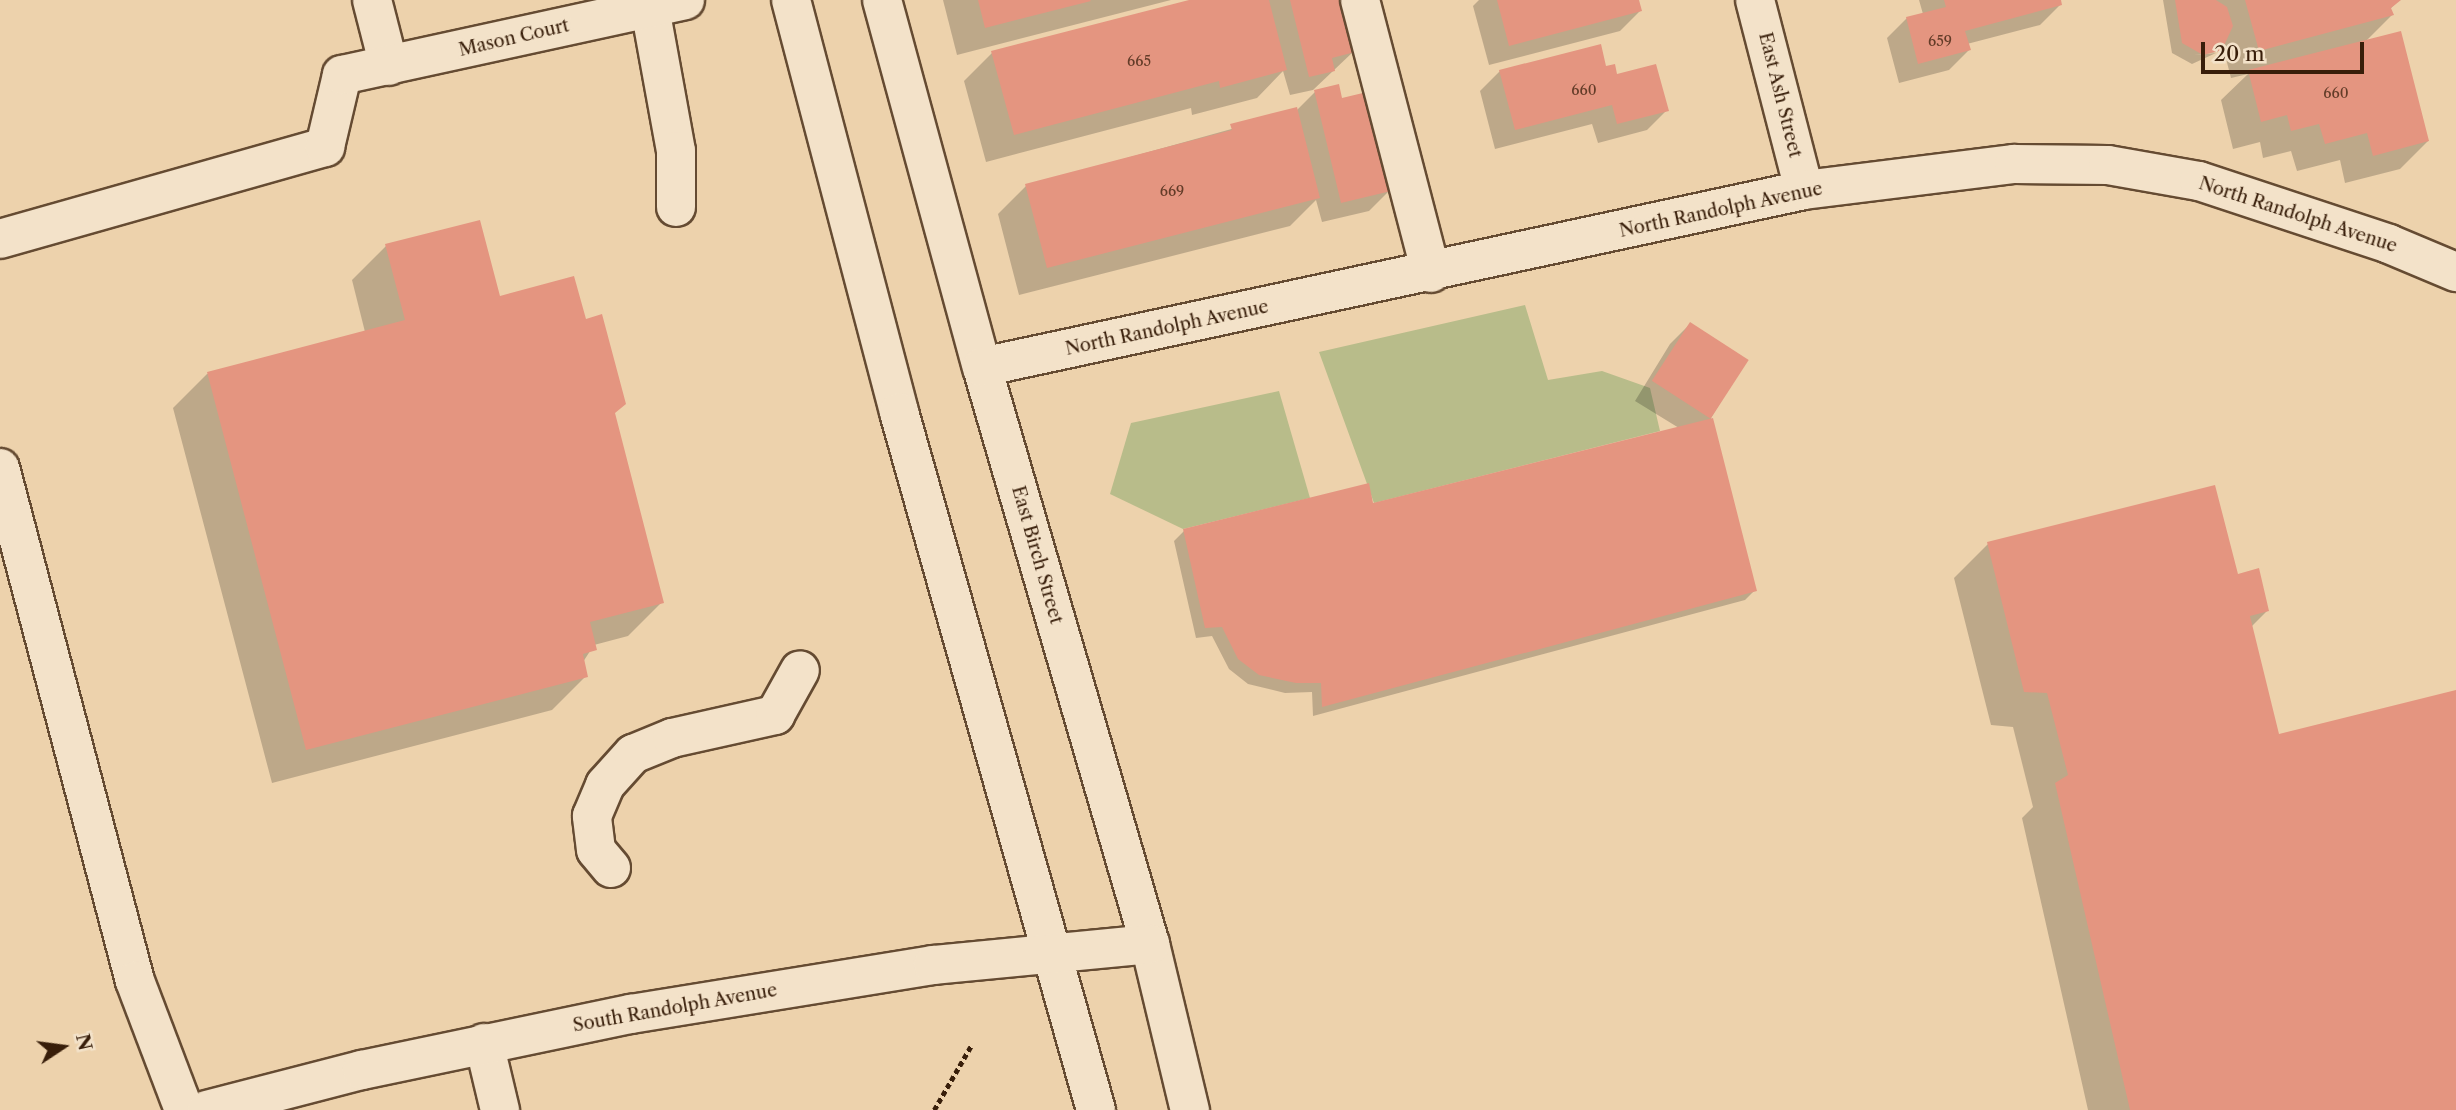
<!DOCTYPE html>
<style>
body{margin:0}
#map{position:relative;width:2456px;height:1110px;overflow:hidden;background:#edd2ac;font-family:"Libre Caslon Text",serif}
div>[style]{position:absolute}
.green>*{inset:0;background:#b8bc8a}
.shadow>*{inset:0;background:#0003}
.building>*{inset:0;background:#e49580;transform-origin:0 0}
.path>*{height:4.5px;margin-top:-2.25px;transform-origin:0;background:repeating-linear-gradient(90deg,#381e0a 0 5px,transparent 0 8.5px)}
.roads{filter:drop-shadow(2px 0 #654b32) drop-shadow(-2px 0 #654b32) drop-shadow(0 2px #654b32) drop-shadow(0 -2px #654b32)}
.minor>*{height:38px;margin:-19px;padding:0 19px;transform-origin:19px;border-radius:19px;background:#f3e2c9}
span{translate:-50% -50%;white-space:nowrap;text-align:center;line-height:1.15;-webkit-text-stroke:5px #f3e2c9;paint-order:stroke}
.number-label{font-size:14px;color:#633c28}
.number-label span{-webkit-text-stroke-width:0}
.street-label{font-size:18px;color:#381e0a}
.north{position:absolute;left:28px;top:1012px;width:70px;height:70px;-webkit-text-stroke:5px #f3e2c9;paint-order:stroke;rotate:77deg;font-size:19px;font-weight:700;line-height:28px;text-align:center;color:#381e0a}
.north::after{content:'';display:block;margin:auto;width:24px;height:32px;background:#381e0a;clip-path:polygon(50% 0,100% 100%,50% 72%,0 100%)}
.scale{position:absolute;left:2201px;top:42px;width:163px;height:32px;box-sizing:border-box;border:4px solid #381e0a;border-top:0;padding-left:9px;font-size:21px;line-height:24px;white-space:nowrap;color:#381e0a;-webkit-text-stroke:5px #f3e2c9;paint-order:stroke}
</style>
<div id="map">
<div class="green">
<div style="clip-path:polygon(1525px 305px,1548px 380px,1602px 371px,1650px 388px,1660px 431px,1374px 503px,1319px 352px)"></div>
<div style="clip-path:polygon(1279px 391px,1310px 498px,1183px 529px,1110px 494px,1131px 423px)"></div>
</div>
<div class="shadow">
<div style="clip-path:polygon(943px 0,1171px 0,957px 55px)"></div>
<div style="clip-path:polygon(1196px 0,1340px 0,1353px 52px,1313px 90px,1290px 95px,1283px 71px,1257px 98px,1192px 115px,1191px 108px,986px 162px,964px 81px,992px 53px)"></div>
<div style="clip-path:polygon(1479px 0,1638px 0,1640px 11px,1620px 31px,1489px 65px,1473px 6px)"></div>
<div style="clip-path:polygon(1919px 0,2059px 0,2060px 5px,2040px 25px,1967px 44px,1969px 50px,1949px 70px,1899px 83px,1887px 38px,1907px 18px,1923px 14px)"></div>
<div style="clip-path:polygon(2163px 0,2399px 0,2390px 9px,2392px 15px,2365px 42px,2428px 141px,2400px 169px,2345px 183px,2340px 160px,2297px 171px,2291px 151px,2263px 158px,2260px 142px,2233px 149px,2221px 100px,2248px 74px,2231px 78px,2223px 47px,2217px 52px,2194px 55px,2216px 53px,2192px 64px,2172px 53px)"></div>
<div style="clip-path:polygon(1605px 68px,1667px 110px,1647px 130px,1598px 143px,1592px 124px,1495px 149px,1480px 91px,1500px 71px)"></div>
<div style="clip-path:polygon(1315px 92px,1341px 100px,1389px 191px,1369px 211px,1322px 222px,1316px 200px,1290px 226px,1019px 295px,998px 214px,1026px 186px,1296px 111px)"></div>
<div style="clip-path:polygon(386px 246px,499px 298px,613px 414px,662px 602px,628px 636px,594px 645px,583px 662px,586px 676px,552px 710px,272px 783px,173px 408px,207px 374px,365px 332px,352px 280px)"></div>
<div style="clip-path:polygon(1690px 324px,1746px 360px,1711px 418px,1755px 590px,1745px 600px,1313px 716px,1312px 692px,1285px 693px,1248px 684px,1229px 669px,1212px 636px,1196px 638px,1174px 541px,1184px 531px,1372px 505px,1679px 428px,1635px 401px,1670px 344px)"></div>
<div style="clip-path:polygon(1988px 544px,2236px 576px,2267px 611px,2251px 627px,2278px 736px,2456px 692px,2456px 1110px,2088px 1110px,2022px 818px,2033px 807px,2013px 727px,1991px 725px,1954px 578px)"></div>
</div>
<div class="building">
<div style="clip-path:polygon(978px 0,1090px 0,1091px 1px,985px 28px)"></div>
<div style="clip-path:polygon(1189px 0,1269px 0,1287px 70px,1220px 88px,1219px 81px,1014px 135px,991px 51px)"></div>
<div style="clip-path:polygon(1290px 0,1342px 0,1355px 52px,1332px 58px,1335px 71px,1309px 77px)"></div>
<div style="clip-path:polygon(1497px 0,1639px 0,1642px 11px,1509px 46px)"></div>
<div style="clip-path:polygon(1944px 0,2061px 0,2062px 5px,1965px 31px,1971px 50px,1918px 64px,1906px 17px,1946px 7px)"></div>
<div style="clip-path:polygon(2175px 0,2216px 0,2227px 7px,2233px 26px,2222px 50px,2203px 55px,2182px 43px)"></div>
<div style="clip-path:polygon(2245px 0,2401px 0,2391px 8px,2394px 15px,2259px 51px)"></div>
<div style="clip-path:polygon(2401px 31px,2429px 141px,2373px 156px,2367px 133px,2325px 144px,2319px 124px,2291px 131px,2287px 115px,2261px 122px,2248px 70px)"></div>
<div style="clip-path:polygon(1601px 44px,1606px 66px,1615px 64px,1617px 74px,1656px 64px,1669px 111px,1617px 124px,1612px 105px,1515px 130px,1499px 70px)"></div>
<div style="clip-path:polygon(1339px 84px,1342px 98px,1367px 92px,1391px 191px,1341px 203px,1314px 90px)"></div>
<div style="clip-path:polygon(1297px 107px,1320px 198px,1047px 268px,1025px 184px,1232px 130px,1230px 124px)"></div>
<div style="clip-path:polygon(480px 220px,500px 296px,574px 276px,586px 319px,602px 314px,626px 404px,615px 413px,664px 603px,590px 622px,597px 650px,583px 654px,588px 677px,306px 750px,207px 372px,405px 320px,385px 244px)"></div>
<div style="left:1690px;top:322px;width:70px;height:70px;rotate:33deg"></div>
<div style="clip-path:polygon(1713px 418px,1757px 591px,1322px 707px,1321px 683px,1296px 683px,1259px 675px,1238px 659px,1222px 627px,1205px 628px,1183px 529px,1369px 483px,1373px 503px)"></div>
<div style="clip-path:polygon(2215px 485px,2238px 574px,2259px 568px,2269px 611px,2250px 616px,2279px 734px,2456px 690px,2456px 1110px,2130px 1110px,2055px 783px,2068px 775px,2047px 693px,2024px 692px,1987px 542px)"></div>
</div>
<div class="path">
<div style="left:934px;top:1110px;width:74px;rotate:-60deg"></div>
</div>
<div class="roads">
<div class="minor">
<div style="left:372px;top:0;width:68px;rotate:75.6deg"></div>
<div style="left:791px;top:0;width:426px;rotate:75.3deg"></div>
<div style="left:899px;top:412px;width:725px;rotate:74.24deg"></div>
<div style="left:882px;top:0;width:380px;rotate:74.8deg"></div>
<div style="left:982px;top:367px;width:601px;rotate:73.77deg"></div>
<div style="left:1150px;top:944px;width:171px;rotate:76.5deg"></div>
<div style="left:1360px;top:0;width:282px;rotate:75.4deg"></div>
<div style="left:1755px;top:0;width:196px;rotate:75.5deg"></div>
<div style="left:650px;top:8px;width:145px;rotate:79.7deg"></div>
<div style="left:676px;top:151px;width:56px;rotate:90deg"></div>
<div style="left:0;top:239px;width:338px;rotate:-15.8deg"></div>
<div style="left:325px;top:147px;width:74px;rotate:-76.7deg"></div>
<div style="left:342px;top:75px;width:351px;rotate:-12.3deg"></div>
<div style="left:982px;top:367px;width:841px;rotate:-12.15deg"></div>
<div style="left:1804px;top:190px;width:212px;rotate:-7.1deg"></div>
<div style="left:2014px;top:164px;width:94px;rotate:0.6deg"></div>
<div style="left:2108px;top:165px;width:92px;rotate:10deg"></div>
<div style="left:2199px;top:181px;width:200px;rotate:18.3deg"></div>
<div style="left:2389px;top:244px;width:73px;rotate:22.7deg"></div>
<div style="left:0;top:468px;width:530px;rotate:75.26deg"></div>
<div style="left:135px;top:981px;width:138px;rotate:69.2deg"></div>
<div style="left:611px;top:868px;width:23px;rotate:-130deg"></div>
<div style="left:596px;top:850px;width:34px;rotate:-97deg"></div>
<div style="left:592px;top:816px;width:34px;rotate:-67deg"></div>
<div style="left:605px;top:785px;width:42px;rotate:-47.9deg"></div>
<div style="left:633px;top:754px;width:42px;rotate:-22.3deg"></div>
<div style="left:672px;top:738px;width:106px;rotate:-12.6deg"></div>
<div style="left:775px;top:715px;width:51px;rotate:-60.9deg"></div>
<div style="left:484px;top:1043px;width:69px;rotate:76.6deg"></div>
<div style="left:207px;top:1110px;width:160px;rotate:-14.5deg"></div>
<div style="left:362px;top:1070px;width:275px;rotate:-11.8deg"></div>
<div style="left:631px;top:1014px;width:306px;rotate:-9.2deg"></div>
<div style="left:933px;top:965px;width:218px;rotate:-5.5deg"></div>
</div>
</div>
<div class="number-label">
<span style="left:1940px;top:41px">659</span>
<span style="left:1139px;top:61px">665</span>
<span style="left:1584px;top:90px">660</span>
<span style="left:2336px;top:93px">660</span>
<span style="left:1172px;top:191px">669</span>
</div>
<div class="street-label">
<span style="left:514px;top:38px;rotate:-13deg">Mason Court</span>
<span style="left:1780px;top:95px;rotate:76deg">East Ash Street</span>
<span style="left:1721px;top:210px;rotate:-12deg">North Randolph Avenue</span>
<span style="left:2298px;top:215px;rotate:18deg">North Randolph Avenue</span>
<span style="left:1167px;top:328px;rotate:-12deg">North Randolph Avenue</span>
<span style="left:1037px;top:555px;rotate:74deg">East Birch Street</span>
<span style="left:675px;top:1008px;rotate:-10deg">South Randolph Avenue</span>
</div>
<div class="north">N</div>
<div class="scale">20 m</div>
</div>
